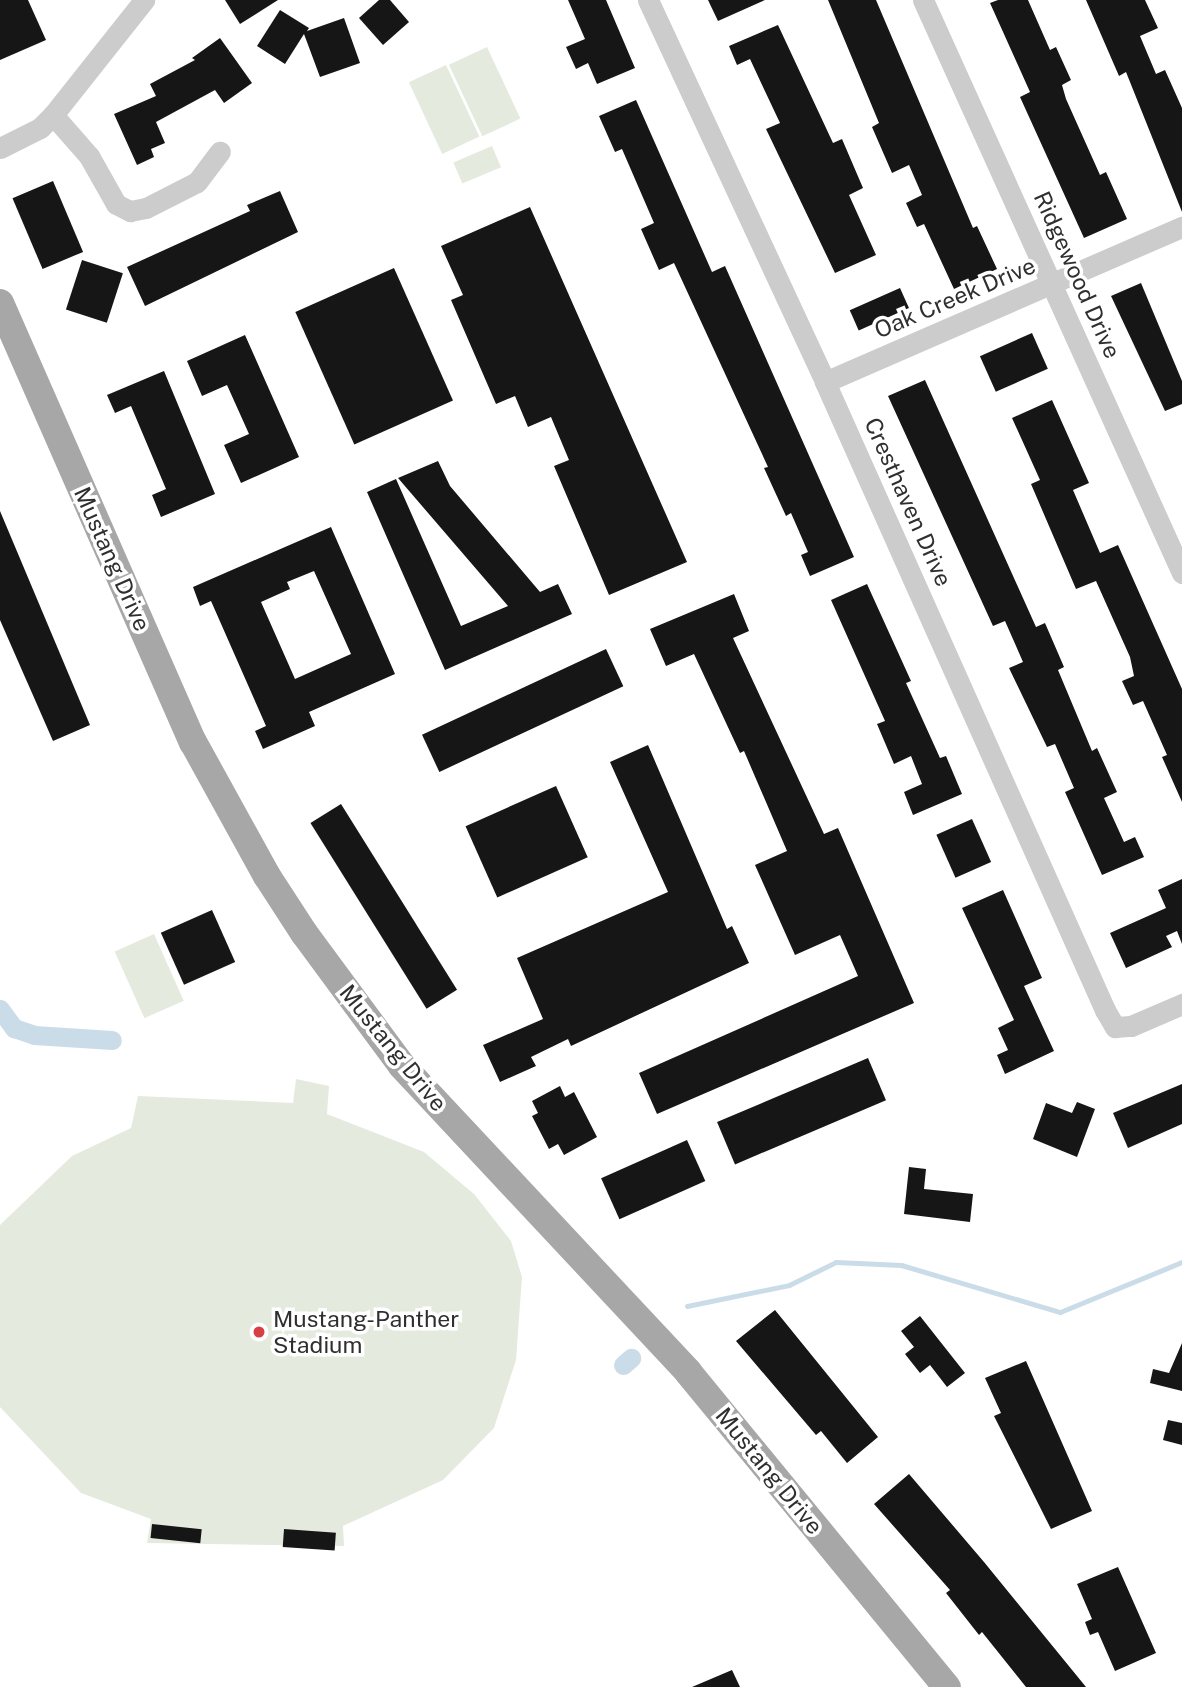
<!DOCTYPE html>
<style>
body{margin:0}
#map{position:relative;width:1182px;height:1687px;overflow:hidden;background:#fff;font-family:"Public Sans",sans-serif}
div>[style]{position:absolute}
.green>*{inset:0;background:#e4ebde;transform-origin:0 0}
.stream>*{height:5px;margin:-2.5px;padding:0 2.5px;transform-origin:2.5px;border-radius:2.5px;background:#cbdce9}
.canal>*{height:19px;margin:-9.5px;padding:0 9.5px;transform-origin:9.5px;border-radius:9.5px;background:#cbdce9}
.building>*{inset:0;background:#161616;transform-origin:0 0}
.minor>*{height:21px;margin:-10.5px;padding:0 10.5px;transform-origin:10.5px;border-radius:10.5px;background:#ccc}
.major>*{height:28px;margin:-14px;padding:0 14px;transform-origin:14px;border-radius:14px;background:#a7a7a7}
.dots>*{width:19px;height:19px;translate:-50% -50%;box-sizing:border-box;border:4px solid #fff;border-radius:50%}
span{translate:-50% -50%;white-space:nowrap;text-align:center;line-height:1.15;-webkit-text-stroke:7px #fff;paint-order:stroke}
.street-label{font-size:23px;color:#2f2f2f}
.poi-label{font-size:23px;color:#2f2f2f}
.left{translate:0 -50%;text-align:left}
</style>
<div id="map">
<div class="green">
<div style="left:487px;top:47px;width:79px;height:42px;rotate:65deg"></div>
<div style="left:446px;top:65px;width:79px;height:41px;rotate:65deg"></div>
<div style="left:492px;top:146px;width:23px;height:42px;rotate:67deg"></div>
<div style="left:154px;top:934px;width:73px;height:43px;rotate:66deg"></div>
<div style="clip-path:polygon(296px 1079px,329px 1086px,327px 1114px,424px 1152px,474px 1194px,511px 1241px,522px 1277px,516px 1360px,494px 1428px,443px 1480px,343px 1526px,344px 1546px,147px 1543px,151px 1519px,81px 1493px,0 1407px,0 1225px,72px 1156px,131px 1128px,138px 1096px,293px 1103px)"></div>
</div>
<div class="stream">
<div style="left:687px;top:1306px;width:104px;rotate:-11.6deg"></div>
<div style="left:789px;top:1285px;width:52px;rotate:-26.1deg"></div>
<div style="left:836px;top:1262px;width:65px;rotate:2.6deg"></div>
<div style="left:901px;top:1265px;width:166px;rotate:16.5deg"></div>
<div style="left:1060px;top:1312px;width:132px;rotate:-22.3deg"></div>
</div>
<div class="canal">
<div style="left:0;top:1009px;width:24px;rotate:54deg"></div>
<div style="left:14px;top:1028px;width:21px;rotate:19deg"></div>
<div style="left:34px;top:1035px;width:78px;rotate:3.7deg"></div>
<div style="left:623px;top:1365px;width:11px;rotate:-41deg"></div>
</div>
<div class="building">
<div style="clip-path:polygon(0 0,28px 0,46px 40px,0 60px)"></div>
<div style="clip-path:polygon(225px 0,278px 0,240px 24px)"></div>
<div style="clip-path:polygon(379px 0,390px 0,409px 22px,383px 45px,359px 18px)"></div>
<div style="clip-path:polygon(568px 0,606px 0,635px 68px,597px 84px,588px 63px,576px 69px,566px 47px,585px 39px)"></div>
<div style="clip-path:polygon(708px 0,765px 0,718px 21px)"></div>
<div style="clip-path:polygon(828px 0,876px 0,973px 228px,977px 226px,997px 269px,954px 289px,924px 224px,917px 227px,906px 203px,922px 195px,909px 165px,892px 173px,872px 127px,879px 123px)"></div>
<div style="clip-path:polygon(998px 0,1028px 0,1050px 50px,1056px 47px,1071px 80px,1062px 85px,1066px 99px,1100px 175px,1106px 172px,1127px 219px,1084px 238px,1020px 97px,1030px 92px,990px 3px)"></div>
<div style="clip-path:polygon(1086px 0,1145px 0,1158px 28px,1140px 36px,1156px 74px,1165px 70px,1182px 108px,1182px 212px,1126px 72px,1119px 76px)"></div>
<div style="clip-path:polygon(280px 10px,309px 28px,307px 31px,344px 18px,360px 63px,320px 77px,304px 34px,285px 64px,257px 46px)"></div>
<div style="clip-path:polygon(778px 25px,833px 143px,842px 139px,863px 188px,849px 195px,876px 255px,835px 273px,766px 129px,780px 123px,763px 87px,750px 59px,737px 65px,729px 46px)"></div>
<div style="clip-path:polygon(220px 38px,252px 83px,224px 103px,215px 90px,156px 122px,165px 143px,151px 149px,154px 157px,137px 165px,114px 114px,156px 96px,150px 84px,195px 60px,192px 58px)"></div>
<div style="clip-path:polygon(636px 100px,712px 272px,725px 266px,854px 557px,810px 576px,801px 555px,808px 552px,791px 513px,786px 516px,764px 468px,768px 467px,674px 263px,659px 270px,641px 229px,654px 223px,622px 149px,615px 152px,599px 116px)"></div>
<div style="left:53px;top:181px;width:77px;height:44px;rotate:67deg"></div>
<div style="clip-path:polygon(280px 191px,298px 232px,145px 306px,127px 267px,250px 211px,247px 205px)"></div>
<div style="clip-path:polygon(530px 207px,687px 562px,609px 595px,554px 466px,569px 460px,551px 417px,528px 427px,515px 396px,496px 404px,451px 300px,463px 295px,441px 246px)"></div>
<div style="left:82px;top:260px;width:43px;height:52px;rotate:18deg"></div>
<div style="left:394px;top:268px;width:145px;height:108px;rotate:66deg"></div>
<div style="clip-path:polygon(1141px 283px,1182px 381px,1182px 404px,1165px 411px,1111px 296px)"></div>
<div style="left:900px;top:288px;width:22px;height:55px;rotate:66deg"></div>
<div style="left:1032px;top:333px;width:39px;height:57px;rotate:66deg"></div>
<div style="clip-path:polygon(245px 335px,299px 457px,241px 483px,224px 445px,249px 434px,227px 385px,202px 396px,187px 361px)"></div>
<div style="clip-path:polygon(164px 371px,215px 494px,161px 517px,152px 495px,166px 489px,131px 406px,115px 413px,107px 395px)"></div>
<div style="clip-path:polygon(925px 380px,1036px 627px,1045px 623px,1064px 667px,1058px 670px,1092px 751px,1097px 748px,1117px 792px,1104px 798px,1124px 842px,1135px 837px,1144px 857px,1102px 875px,1065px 792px,1074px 788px,1055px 744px,1047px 747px,1009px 668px,1023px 662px,1005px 621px,993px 626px,888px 396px)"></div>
<div style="clip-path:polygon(1052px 400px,1089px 483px,1073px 490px,1100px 553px,1118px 545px,1182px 689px,1182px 802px,1162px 757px,1167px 755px,1143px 701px,1133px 705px,1122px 681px,1134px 676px,1130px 657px,1096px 581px,1076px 589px,1031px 484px,1040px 480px,1012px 418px)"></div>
<div style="clip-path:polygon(438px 461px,450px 486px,540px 592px,558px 584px,572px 614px,445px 670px,367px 492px,396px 479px,461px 626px,508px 606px,398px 478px)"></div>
<div style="clip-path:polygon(0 511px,90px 725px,53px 741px,0 620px)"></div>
<div style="clip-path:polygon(evenodd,331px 527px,395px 674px,309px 712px,315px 726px,263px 749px,255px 731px,266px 726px,211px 601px,200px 606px,193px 587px,331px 527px,314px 571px,351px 654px,295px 679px,261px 602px,290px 589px,287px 582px,314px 571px)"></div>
<div style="clip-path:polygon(867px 584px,911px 681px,906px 683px,940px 758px,946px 756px,962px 794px,913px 815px,904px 792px,922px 784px,911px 756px,894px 764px,877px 724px,885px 721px,831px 600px)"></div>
<div style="clip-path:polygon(734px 594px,749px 631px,733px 638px,824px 834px,838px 828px,914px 1003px,657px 1114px,639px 1073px,858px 976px,840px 935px,795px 955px,755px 865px,787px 851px,744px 751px,740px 753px,694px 654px,666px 666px,650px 629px)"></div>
<div style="left:606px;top:649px;width:41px;height:203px;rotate:65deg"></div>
<div style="clip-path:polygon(648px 745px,727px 929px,732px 926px,749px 963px,571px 1046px,568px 1039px,531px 1057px,536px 1066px,500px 1082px,483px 1045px,543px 1019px,517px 958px,668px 892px,610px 762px)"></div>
<div style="left:556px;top:786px;width:78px;height:99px;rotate:66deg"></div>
<div style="left:341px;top:804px;width:219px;height:36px;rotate:58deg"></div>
<div style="left:972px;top:819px;width:47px;height:39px;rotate:66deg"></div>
<div style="clip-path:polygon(1182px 879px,1182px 944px,1177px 931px,1166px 936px,1172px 947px,1126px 968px,1110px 933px,1166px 908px,1158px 890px)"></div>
<div style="clip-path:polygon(1003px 890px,1042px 978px,1024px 986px,1054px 1051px,1005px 1074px,997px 1055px,1008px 1050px,998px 1028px,1014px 1020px,962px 908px)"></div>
<div style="left:212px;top:910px;width:57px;height:56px;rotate:66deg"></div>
<div style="left:868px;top:1058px;width:46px;height:164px;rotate:67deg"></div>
<div style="clip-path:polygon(1182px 1084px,1182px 1124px,1128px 1148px,1113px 1113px)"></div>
<div style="clip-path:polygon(560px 1086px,565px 1097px,574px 1092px,597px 1137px,564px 1155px,558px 1144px,549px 1149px,532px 1116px,538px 1113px,532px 1101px)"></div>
<div style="clip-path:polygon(1077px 1102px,1095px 1109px,1077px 1157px,1033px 1139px,1046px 1103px,1072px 1113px)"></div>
<div style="left:687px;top:1140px;width:45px;height:94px;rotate:66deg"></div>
<div style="clip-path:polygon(909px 1167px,926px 1169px,924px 1189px,973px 1194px,970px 1222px,904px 1214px)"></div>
<div style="clip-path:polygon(775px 1310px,878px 1437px,847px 1463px,821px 1431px,816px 1435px,736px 1341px)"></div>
<div style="clip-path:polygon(920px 1316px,965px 1373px,947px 1387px,930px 1365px,920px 1373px,905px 1354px,914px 1347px,901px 1331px)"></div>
<div style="clip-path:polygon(1182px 1343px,1182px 1391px,1150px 1383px,1153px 1369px,1169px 1373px)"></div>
<div style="clip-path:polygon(1026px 1361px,1092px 1511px,1051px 1529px,994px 1416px,1001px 1413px,985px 1378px)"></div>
<div style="clip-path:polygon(1168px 1420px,1182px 1423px,1182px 1445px,1163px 1440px)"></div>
<div style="clip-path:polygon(909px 1474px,984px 1562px,1086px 1687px,1026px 1687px,982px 1632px,979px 1635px,946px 1593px,950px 1590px,874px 1504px)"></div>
<div style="left:152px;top:1524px;width:50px;height:14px;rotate:6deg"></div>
<div style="left:284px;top:1529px;width:52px;height:18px;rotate:4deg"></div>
<div style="clip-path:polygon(1118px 1567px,1156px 1653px,1115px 1671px,1098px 1632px,1090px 1635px,1085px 1622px,1092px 1619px,1077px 1584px)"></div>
<div style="clip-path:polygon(732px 1670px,740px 1687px,692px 1687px)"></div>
</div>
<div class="minor">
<div style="left:648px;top:0;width:421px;rotate:65.1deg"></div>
<div style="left:825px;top:382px;width:688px;rotate:65.97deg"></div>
<div style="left:1105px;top:1010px;width:20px;rotate:60deg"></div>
<div style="left:1115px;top:1027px;width:16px;rotate:-4deg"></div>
<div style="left:1131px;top:1026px;width:56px;rotate:-23.3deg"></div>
<div style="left:923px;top:0;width:629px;rotate:65.68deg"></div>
<div style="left:53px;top:115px;width:55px;rotate:48.7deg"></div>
<div style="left:89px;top:156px;width:55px;rotate:60.6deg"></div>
<div style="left:116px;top:204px;width:16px;rotate:27deg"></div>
<div style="left:130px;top:211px;width:16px;rotate:-11deg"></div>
<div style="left:146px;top:208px;width:57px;rotate:-27deg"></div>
<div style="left:197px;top:182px;width:38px;rotate:-53deg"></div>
<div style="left:0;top:148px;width:45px;rotate:-26.6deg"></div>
<div style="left:40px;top:128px;width:18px;rotate:-45deg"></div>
<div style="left:53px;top:115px;width:147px;rotate:-51.6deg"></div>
<div style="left:825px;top:382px;width:389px;rotate:-23.5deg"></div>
</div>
<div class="major">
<div style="left:0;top:303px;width:480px;rotate:66.3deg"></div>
<div style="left:193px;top:742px;width:153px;rotate:61.1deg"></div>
<div style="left:267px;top:876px;width:68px;rotate:57deg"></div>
<div style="left:304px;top:933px;width:165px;rotate:53.6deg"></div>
<div style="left:402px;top:1066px;width:419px;rotate:46.9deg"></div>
<div style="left:688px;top:1372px;width:408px;rotate:50.6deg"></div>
</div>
<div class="dots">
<div style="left:259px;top:1332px;background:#d64044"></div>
</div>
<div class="street-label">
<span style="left:1077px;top:275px;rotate:66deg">Ridgewood Drive</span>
<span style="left:955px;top:298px;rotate:-23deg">Oak Creek Drive</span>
<span style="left:908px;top:502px;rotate:66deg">Cresthaven Drive</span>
<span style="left:112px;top:559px;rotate:66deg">Mustang Drive</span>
<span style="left:393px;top:1048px;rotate:51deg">Mustang Drive</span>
<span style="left:769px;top:1471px;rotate:51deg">Mustang Drive</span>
</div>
<div class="poi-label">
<span class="left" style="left:273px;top:1332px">Mustang-Panther<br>Stadium</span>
</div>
</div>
